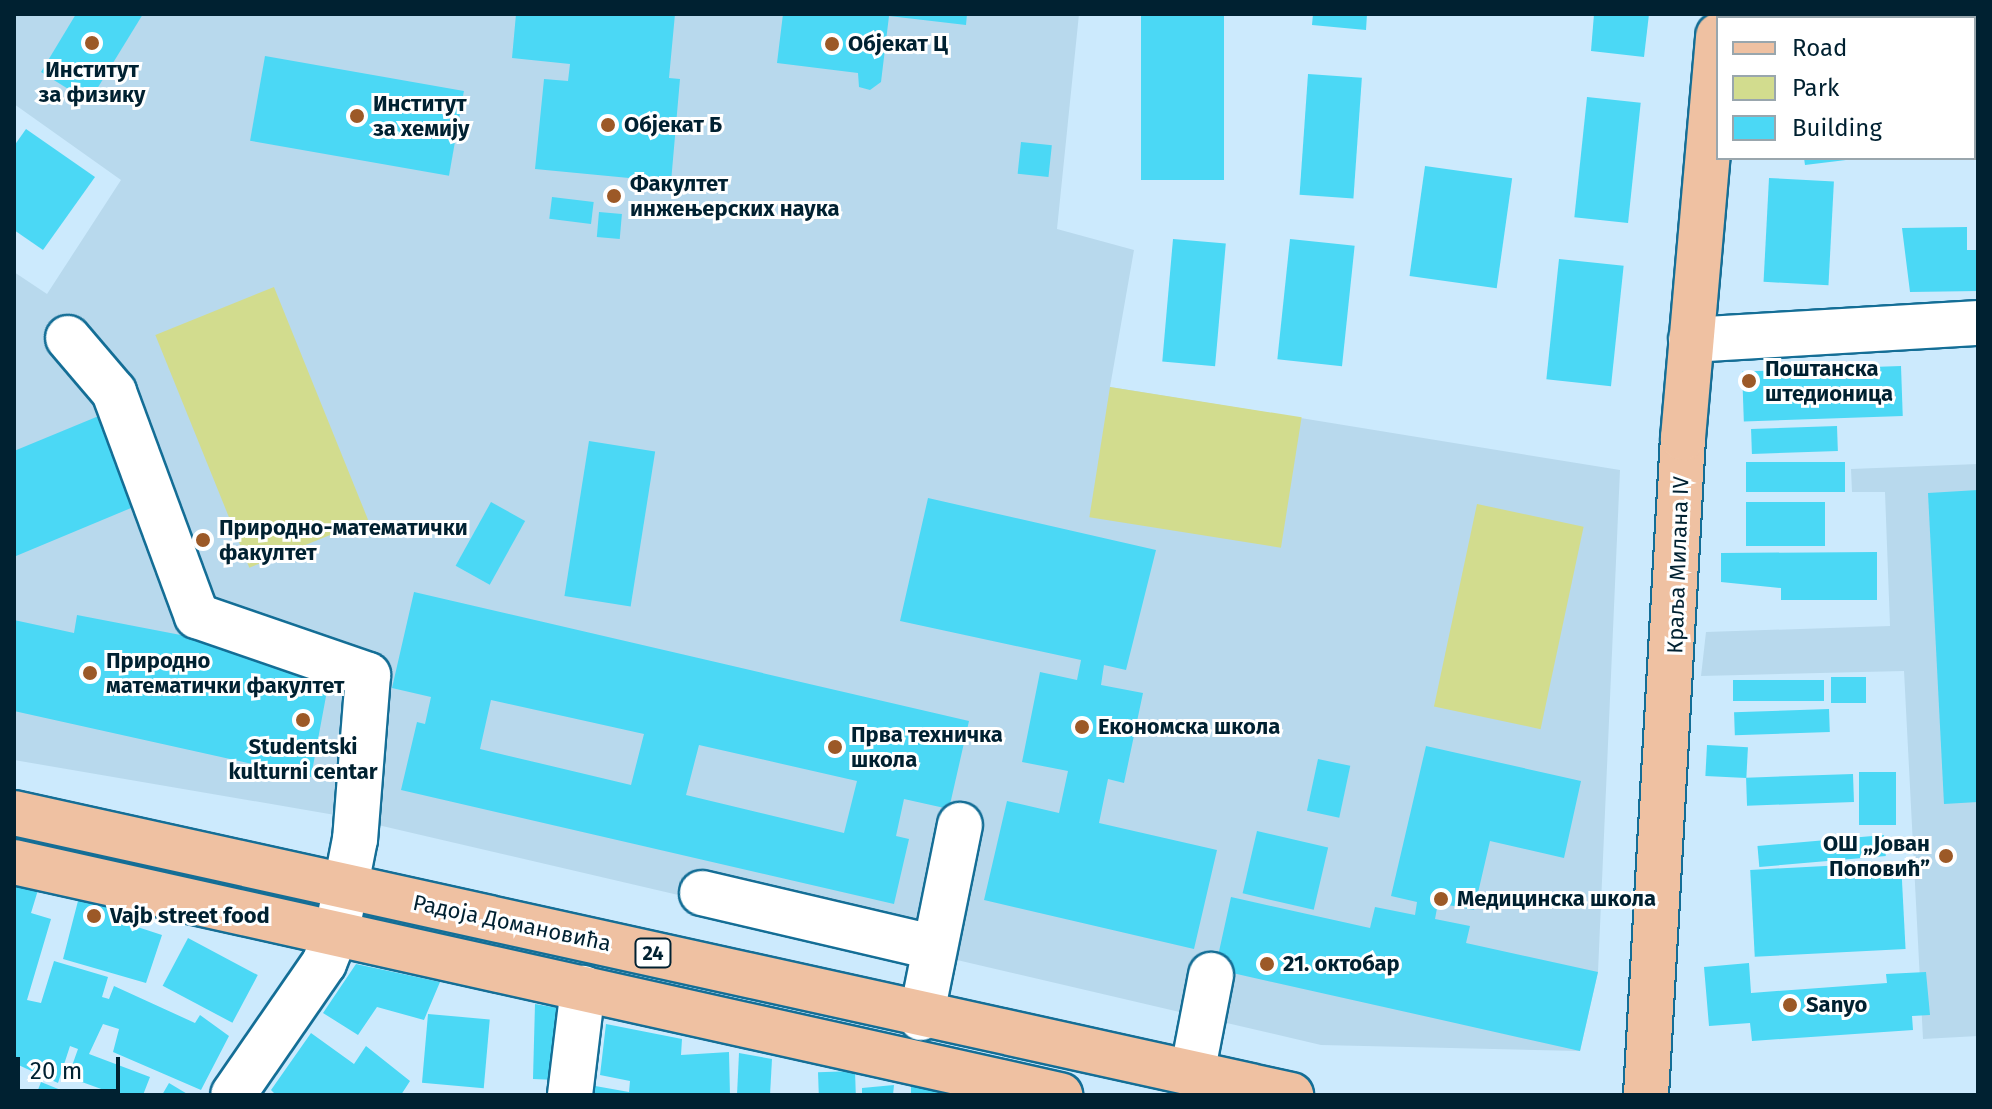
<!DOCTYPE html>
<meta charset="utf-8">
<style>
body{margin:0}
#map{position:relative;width:1992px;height:1109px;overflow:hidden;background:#cceafd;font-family:"Fira Sans",sans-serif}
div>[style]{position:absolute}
.built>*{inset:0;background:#b8d9ed}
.green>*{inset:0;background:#d2dc8e;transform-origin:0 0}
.building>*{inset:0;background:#4bd8f5;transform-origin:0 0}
.roads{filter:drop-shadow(2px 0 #146e96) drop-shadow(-2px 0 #146e96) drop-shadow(0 2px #146e96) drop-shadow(0 -2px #146e96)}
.minor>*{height:44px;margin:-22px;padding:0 22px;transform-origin:22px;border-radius:22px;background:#fff}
.major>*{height:44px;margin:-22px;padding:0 22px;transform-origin:22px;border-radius:22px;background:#efc1a2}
.dots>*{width:22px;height:22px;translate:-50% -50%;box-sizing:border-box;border:4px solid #fff;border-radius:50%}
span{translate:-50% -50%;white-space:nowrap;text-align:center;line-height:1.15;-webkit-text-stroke:6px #fff;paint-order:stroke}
.shield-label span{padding:2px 6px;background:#fff;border:2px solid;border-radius:6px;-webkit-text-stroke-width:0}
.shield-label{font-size:20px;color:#002131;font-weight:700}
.poi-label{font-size:22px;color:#002131;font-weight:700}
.left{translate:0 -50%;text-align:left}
.right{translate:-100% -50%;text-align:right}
.street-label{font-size:22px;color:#002131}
.frame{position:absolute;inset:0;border:16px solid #002131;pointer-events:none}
.legend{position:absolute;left:1716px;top:16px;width:260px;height:144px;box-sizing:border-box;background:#fff;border:2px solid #99a6ad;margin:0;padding:10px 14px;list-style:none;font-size:24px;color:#002131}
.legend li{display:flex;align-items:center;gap:16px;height:40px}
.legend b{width:40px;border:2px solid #99a6ad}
.scale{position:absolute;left:16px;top:1057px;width:104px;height:36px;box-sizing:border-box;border:4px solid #002131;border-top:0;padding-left:10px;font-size:24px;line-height:28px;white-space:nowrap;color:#002131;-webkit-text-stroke:6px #fff;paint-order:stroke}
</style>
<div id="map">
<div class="built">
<div style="clip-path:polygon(14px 14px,1079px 14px,1057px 229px,1134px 250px,1110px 387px,1620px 470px,1598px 972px,1580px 1051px,1321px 1045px,335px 815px,14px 760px,14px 272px,47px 294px,121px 180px,14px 104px)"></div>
<div style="clip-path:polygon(1978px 464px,1978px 1036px,1923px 1039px,1904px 671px,1701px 676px,1706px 632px,1890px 626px,1885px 492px,1852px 492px,1851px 469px)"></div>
</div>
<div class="green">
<div style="left:274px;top:287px;width:251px;height:128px;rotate:68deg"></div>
<div style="left:1110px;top:387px;width:194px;height:132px;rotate:9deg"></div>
<div style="left:1477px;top:504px;width:109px;height:207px;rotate:12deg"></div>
</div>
<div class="building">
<div style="clip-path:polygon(76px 14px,143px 14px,89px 102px,41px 72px)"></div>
<div style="clip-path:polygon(516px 14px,675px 14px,669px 78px,680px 79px,671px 182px,535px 169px,544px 79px,568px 81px,570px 64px,512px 58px)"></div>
<div style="clip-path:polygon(783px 14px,967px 14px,966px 25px,889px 16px,881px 82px,870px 90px,859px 87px,858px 73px,777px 63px)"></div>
<div style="left:1141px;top:14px;width:83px;height:166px"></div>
<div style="clip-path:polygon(1313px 14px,1367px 14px,1366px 30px,1312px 25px)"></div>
<div style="clip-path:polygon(1594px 14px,1649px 14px,1644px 57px,1591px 51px)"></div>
<div style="left:1785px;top:14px;width:101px;height:4px"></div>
<div style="left:265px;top:56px;width:202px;height:86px;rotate:10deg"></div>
<div style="left:1308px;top:74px;width:54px;height:121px;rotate:4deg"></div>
<div style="left:1587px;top:97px;width:54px;height:121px;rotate:6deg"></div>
<div style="clip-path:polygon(26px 129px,95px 177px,43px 250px,14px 230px,14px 146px)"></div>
<div style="left:1021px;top:142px;width:31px;height:32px;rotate:6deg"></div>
<div style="clip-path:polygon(1804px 158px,1846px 158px,1846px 160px,1805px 165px)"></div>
<div style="left:1425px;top:166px;width:88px;height:111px;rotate:8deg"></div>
<div style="left:1769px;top:178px;width:65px;height:104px;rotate:3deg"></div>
<div style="left:552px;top:197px;width:42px;height:22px;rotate:7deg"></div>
<div style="left:599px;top:212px;width:23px;height:25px;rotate:5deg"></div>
<div style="clip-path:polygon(1967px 227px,1967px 250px,1978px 250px,1978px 291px,1910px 292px,1902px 228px)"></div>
<div style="left:1173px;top:239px;width:53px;height:123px;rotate:5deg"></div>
<div style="left:1290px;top:239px;width:65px;height:121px;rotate:6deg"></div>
<div style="left:1559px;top:259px;width:65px;height:121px;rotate:6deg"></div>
<div style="left:1901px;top:366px;width:50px;height:159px;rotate:88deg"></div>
<div style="clip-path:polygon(106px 413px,143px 503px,16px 556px,14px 451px)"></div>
<div style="left:1837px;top:426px;width:25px;height:86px;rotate:88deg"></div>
<div style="left:589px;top:441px;width:67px;height:157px;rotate:9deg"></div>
<div style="left:1746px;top:462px;width:99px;height:30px"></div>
<div style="clip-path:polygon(1978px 490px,1978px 802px,1944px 804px,1928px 493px)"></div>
<div style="clip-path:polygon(928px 498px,1156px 550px,1126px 670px,1104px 665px,1101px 685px,1143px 693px,1124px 783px,1108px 779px,1099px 823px,1217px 850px,1194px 949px,984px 900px,1007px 801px,1059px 813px,1068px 771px,1022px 762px,1040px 672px,1077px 680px,1081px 660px,900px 621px)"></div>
<div style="left:491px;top:502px;width:39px;height:73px;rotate:29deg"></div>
<div style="left:1746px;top:502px;width:79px;height:44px"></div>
<div style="clip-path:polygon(1877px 552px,1877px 600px,1781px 600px,1781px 588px,1721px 582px,1721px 553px)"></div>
<div style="clip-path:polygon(evenodd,414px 592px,969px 721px,949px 809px,904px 799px,896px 836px,909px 839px,894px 904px,401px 790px,417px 722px,425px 724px,431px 697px,392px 688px,414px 592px,491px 700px,644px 734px,631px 785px,480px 749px,491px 700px,414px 592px,699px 745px,857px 781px,844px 833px,686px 795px,699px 745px)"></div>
<div style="clip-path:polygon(77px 615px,332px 664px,311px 777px,14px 711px,14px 620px,74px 633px)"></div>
<div style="left:1831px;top:677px;width:35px;height:26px"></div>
<div style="left:1824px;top:680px;width:21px;height:91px;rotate:90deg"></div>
<div style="left:1829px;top:709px;width:23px;height:95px;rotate:88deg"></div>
<div style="left:1707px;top:745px;width:41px;height:31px;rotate:3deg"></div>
<div style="clip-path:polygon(1426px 746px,1581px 781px,1564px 858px,1490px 841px,1474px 910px,1438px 903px,1435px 919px,1470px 926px,1466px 943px,1598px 972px,1580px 1051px,1228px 972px,1231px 959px,1218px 956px,1231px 897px,1370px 928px,1375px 907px,1415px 915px,1417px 902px,1391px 896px)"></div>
<div style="left:1318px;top:759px;width:33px;height:53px;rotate:12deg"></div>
<div style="left:1859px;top:772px;width:37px;height:53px"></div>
<div style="left:1853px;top:774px;width:28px;height:107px;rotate:88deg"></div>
<div style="left:1257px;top:831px;width:73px;height:64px;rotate:13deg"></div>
<div style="left:1884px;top:835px;width:21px;height:127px;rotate:85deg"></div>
<div style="left:1901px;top:862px;width:87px;height:151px;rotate:87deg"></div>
<div style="clip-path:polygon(14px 885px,38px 890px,31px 913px,51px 919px,27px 1000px,41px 1003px,54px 961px,108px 977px,102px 997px,109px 999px,114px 986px,195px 1023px,200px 1015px,229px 1036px,201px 1090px,113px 1052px,119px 1029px,103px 1024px,89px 1054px,150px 1077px,143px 1095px,118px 1095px,68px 1077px,78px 1049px,70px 1046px,58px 1083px,14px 1063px)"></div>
<div style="clip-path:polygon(79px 897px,119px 907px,116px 920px,162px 935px,146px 983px,63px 959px)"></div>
<div style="left:188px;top:938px;width:79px;height:54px;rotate:28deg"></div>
<div style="clip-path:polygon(1749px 963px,1751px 993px,1887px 983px,1886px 974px,1926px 972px,1930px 1015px,1912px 1016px,1913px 1030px,1752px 1041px,1750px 1023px,1709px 1026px,1704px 967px)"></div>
<div style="clip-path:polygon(356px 964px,440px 982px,424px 1020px,377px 1007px,358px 1035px,323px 1013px)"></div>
<div style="clip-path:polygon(535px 1004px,564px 1009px,557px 1080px,533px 1079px)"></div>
<div style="left:428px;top:1014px;width:62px;height:69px;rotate:5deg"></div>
<div style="clip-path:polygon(606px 1024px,682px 1039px,681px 1055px,729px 1052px,730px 1095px,583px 1095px,584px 1084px,629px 1092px,630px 1081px,600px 1075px)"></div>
<div style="clip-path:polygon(311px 1033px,354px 1064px,366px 1046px,410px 1081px,401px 1095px,276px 1095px,271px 1090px)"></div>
<div style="clip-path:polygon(739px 1053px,772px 1059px,770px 1095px,737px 1095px)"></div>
<div style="left:855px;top:1071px;width:24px;height:37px;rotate:88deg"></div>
<div style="clip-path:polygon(41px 1082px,73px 1095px,36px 1095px)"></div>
<div style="clip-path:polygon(169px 1083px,189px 1095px,162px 1095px)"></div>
<div style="clip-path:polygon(894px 1085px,893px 1095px,862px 1095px,862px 1088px)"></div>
<div style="clip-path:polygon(911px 1085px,948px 1094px,948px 1095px,911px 1095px)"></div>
</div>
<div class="roads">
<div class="minor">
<div style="left:68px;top:338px;width:71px;rotate:49.6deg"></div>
<div style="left:114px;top:392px;width:239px;rotate:69.7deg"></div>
<div style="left:197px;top:616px;width:181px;rotate:19deg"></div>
<div style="left:368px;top:675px;width:165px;rotate:94.5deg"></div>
<div style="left:355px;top:839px;width:94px;rotate:101.1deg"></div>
<div style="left:337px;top:931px;width:35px;rotate:112deg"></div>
<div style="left:324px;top:963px;width:160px;rotate:124.6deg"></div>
<div style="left:1691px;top:340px;width:288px;rotate:-3.4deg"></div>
<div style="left:702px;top:893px;width:237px;rotate:13.2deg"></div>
<div style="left:921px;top:1018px;width:197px;rotate:-78.6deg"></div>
<div style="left:1192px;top:1074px;width:101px;rotate:-79.1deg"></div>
<div style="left:570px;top:1095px;width:108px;rotate:-83.1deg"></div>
</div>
<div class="major">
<div style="left:14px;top:813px;width:1308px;rotate:12.45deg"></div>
<div style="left:14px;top:862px;width:1072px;rotate:12.56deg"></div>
<div style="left:1646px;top:1095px;width:658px;rotate:-86.78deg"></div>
<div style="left:1683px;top:438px;width:404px;rotate:-85deg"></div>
</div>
</div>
<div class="dots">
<div style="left:92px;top:43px;background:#9c5927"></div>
<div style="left:832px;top:44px;background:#9c5927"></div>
<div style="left:357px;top:116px;background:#9c5927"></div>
<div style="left:608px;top:125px;background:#9c5927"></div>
<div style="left:614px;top:196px;background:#9c5927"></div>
<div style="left:1749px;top:381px;background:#9c5927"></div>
<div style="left:203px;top:540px;background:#9c5927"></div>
<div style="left:90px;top:673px;background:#9c5927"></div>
<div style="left:303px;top:720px;background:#9c5927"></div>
<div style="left:1082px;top:727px;background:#9c5927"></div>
<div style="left:835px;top:747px;background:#9c5927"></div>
<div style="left:1946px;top:856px;background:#9c5927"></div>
<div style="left:1441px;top:899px;background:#9c5927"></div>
<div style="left:94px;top:916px;background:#9c5927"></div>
<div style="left:1267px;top:964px;background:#9c5927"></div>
<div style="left:1790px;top:1005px;background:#9c5927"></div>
</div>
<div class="shield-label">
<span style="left:653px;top:953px">24</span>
</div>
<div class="poi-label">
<span class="left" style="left:848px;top:44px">Објекат Ц</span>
<span style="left:92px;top:82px">Институт<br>за физику</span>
<span class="left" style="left:373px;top:116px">Институт<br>за хемију</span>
<span class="left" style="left:624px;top:125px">Објекат Б</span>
<span class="left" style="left:630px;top:196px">Факултет<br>инжењерских наука</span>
<span class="left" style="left:1765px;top:381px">Поштанска<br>штедионица</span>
<span class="left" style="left:219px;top:540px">Природно-математички<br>факултет</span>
<span class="left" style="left:106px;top:673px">Природно<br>математички факултет</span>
<span class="left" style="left:1098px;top:727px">Економска школа</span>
<span class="left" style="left:851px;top:747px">Прва техничка<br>школа</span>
<span style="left:303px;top:759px">Studentski<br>kulturni centar</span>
<span class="right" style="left:1930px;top:856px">ОШ „Јован<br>Поповић”</span>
<span class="left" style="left:1457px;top:899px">Медицинска школа</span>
<span class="left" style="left:110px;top:916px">Vajb street food</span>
<span class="left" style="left:1283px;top:964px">21. октобар</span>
<span class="left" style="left:1806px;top:1005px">Sanyo</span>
</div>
<div class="street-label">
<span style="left:1678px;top:565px;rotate:-88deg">Краља Милана IV</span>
<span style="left:512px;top:923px;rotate:12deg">Радоја Домановића</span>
</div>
<div class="frame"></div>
<ul class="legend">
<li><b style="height:10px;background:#efc1a2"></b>Road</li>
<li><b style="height:22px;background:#d2dc8e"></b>Park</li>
<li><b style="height:22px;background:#4bd8f5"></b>Building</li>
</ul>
<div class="scale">20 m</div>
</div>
